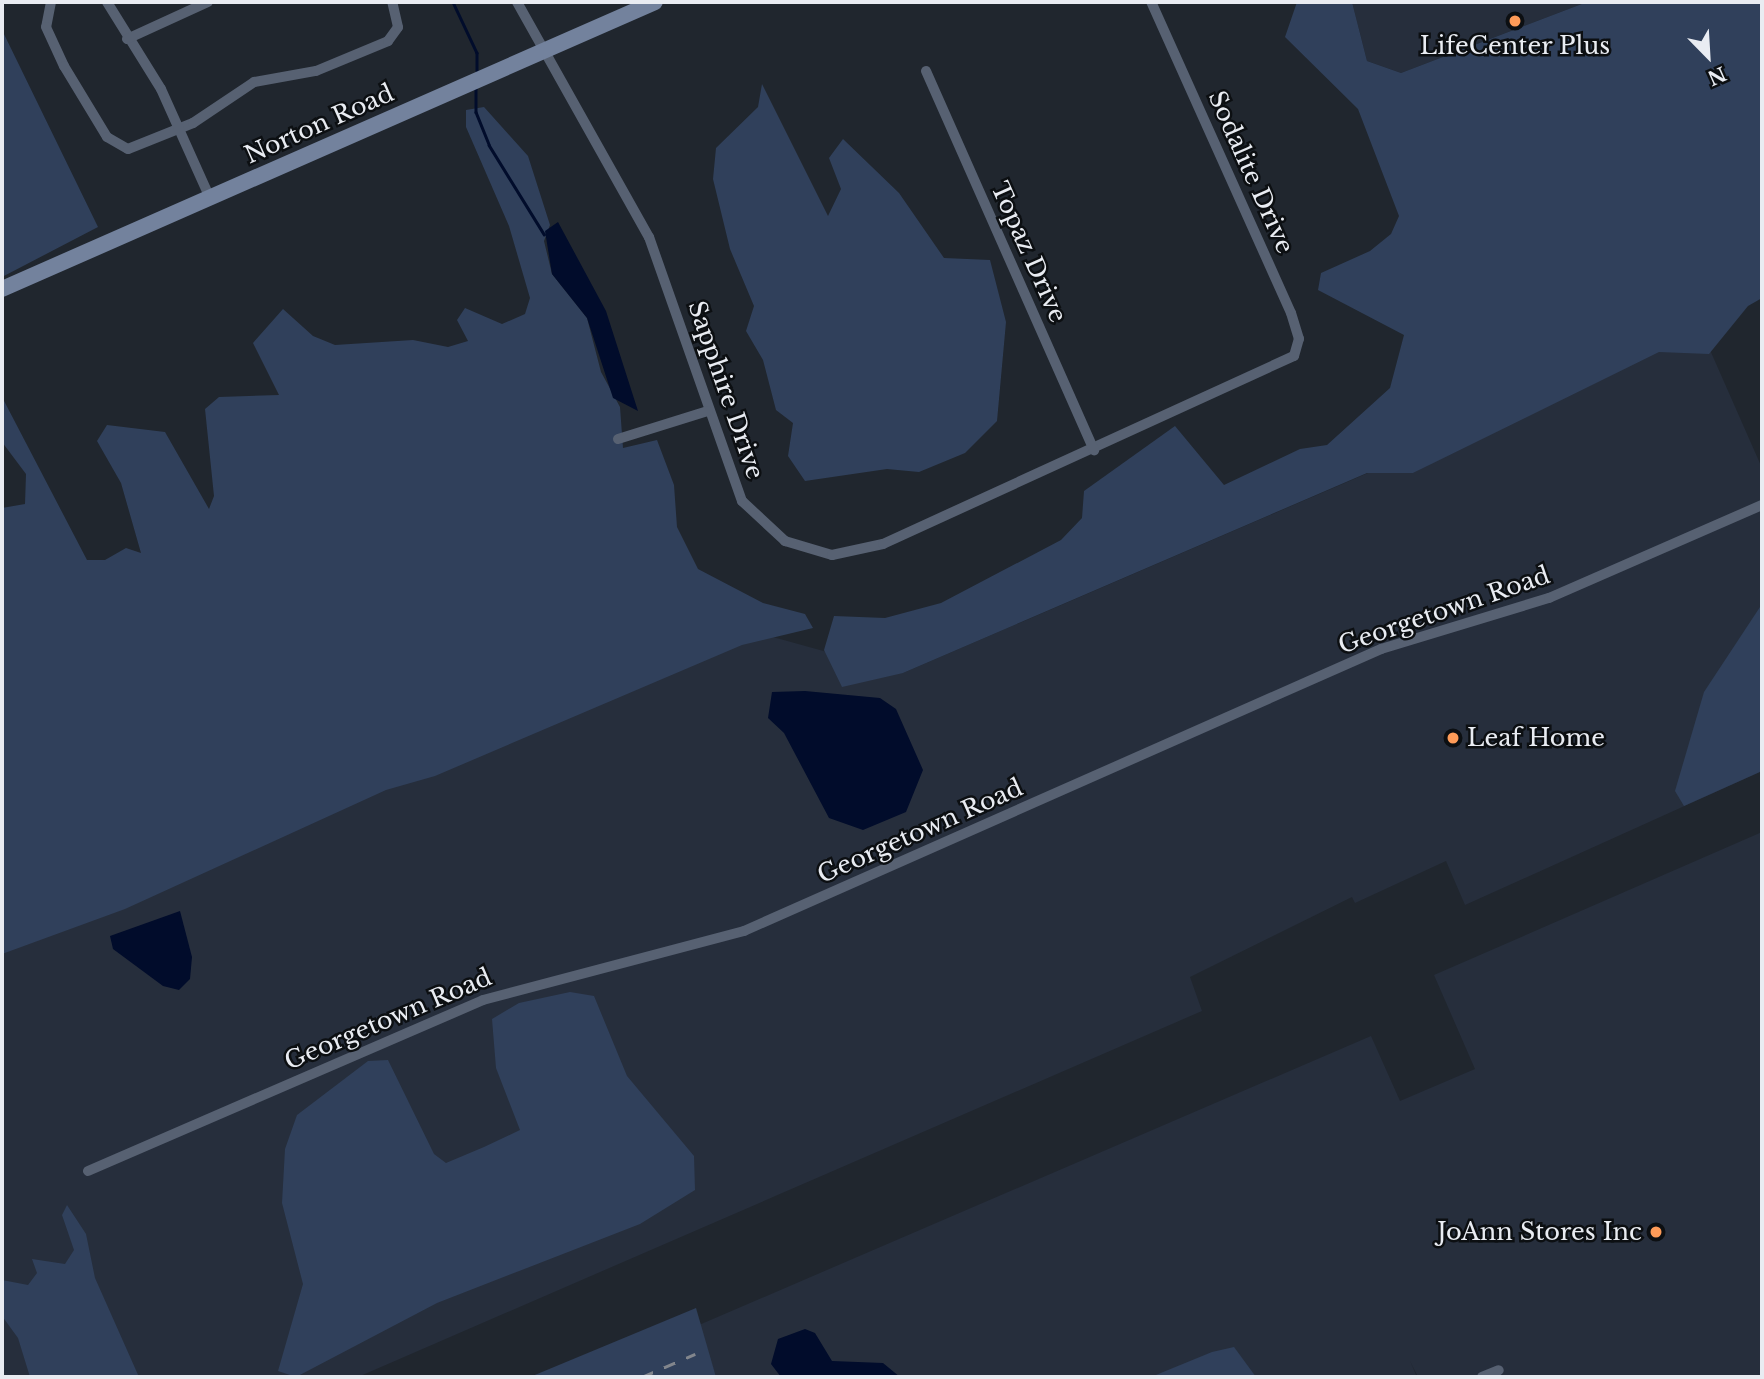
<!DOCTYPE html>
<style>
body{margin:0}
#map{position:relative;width:1764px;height:1379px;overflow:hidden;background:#20262e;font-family:"Libre Baskerville",serif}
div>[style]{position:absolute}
.built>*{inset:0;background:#262e3c}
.green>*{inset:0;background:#30405b}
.water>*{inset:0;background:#010c2b}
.stream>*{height:2.5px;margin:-1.25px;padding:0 1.25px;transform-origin:1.25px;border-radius:1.25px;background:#010c2b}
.street>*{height:10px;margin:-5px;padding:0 5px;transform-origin:5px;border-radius:5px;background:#576172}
.secondary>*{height:16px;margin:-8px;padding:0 8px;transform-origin:8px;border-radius:8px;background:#73829d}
.rail>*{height:2.5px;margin-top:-1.25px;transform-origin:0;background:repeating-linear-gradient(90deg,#82868d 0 12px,transparent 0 24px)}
.dots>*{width:19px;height:19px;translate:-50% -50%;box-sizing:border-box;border:4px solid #0c0f12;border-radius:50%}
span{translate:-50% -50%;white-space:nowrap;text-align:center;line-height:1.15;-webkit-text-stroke:5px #0c0f12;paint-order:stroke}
.poi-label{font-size:24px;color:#e9ecf2}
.left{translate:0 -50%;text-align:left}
.right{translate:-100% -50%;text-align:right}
.street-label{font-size:24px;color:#e9ecf2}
.frame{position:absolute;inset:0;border:4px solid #e9ecf2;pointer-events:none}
.north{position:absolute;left:1673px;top:21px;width:70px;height:70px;-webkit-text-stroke:5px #0c0f12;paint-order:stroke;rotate:156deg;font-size:19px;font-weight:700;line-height:28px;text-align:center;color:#e9ecf2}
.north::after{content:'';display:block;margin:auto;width:24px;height:32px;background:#e9ecf2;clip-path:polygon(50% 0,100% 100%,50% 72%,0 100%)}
</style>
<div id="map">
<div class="built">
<div style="clip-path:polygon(1352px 2px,1587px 2px,1401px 73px,1367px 61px)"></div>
<div style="clip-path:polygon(1699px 325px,1762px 468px,1762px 771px,1465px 905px,1446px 861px,1355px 903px,1352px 897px,1190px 977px,1202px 1011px,358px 1377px,2px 1377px,2px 950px,748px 630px,903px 673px,1368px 473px,1413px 473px)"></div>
<div style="clip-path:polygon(1762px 832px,1762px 1377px,1418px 1377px,1410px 1361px,1417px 1377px,716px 1377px,699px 1325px,1371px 1036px,1400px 1101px,1475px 1069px,1434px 975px)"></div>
</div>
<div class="green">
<div style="clip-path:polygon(1297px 2px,1352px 2px,1367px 61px,1401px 73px,1587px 2px,1762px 2px,1762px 298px,1748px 306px,1709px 354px,1659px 352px,1413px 473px,1367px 473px,903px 673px,842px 687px,824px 650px,834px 616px,885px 618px,941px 603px,1061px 540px,1082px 518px,1084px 491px,1175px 426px,1224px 485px,1300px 449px,1327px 445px,1390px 388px,1404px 335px,1318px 290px,1321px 273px,1370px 251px,1391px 234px,1399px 216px,1358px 109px,1285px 37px)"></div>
<div style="clip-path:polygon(2px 30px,98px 227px,2px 277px,3px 169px)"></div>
<div style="clip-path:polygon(762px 84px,828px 216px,841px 189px,829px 158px,843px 139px,899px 193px,944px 258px,990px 260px,1006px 322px,997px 421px,965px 453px,919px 472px,887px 469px,805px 481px,788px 456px,793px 423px,776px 410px,763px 360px,746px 331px,754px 306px,730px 249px,713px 179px,716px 148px,758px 107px)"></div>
<div style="clip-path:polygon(484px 107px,528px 156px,550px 225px,544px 241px,552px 274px,587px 318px,601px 372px,620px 407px,623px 448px,657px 440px,674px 485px,677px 527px,698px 569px,763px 603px,805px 614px,813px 628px,742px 645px,435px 776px,386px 790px,125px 909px,2px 954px,2px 508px,25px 504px,26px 474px,2px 442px,2px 397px,87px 560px,105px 560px,126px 548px,141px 553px,121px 483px,97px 441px,107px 425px,165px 432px,209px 509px,214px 496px,205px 409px,219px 397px,279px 395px,253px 343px,283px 309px,313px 336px,335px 345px,413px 340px,448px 347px,468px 341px,457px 320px,465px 308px,502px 324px,525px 314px,530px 298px,509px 226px,466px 127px,466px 110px)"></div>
<div style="clip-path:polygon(1762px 604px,1762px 771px,1684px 806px,1675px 791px,1704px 692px)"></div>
<div style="clip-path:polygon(570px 992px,594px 996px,627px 1076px,694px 1156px,695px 1190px,640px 1224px,437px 1303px,296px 1377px,278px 1371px,303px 1284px,282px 1203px,285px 1149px,297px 1115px,368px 1061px,388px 1060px,434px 1154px,446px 1163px,484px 1147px,520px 1130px,496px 1068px,492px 1019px,519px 1003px)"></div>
<div style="clip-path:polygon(67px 1205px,86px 1234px,95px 1278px,139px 1377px,30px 1377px,18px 1338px,2px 1316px,2px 1280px,28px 1285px,37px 1273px,32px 1259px,65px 1264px,74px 1250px,62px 1215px)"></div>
<div style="clip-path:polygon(696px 1308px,716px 1377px,530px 1377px)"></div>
<div style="clip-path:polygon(1234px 1347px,1256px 1377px,1151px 1377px,1212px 1352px)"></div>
</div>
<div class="water">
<div style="clip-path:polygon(558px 222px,606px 311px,638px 411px,613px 398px,587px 318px,552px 274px,545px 231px)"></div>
<div style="clip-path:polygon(805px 691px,880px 698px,896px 709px,923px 770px,906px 812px,863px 830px,829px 818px,784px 733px,768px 718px,772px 692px)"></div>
<div style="clip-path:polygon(180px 911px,192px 957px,190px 979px,179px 990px,163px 986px,113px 949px,110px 936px)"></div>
<div style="clip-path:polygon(805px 1329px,815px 1333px,832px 1361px,883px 1363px,900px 1377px,781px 1377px,771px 1364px,778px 1339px)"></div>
</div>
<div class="stream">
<div style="left:453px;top:2px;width:56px;rotate:64.8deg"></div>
<div style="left:477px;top:53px;width:17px;rotate:90deg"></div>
<div style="left:476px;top:89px;width:23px;rotate:90deg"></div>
<div style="left:476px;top:112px;width:35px;rotate:68deg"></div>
<div style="left:489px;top:145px;width:105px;rotate:58.3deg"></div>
</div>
<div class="street">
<div style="left:51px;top:2px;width:25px;rotate:101deg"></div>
<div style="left:46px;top:27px;width:43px;rotate:65.2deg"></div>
<div style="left:64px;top:66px;width:83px;rotate:58.8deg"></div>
<div style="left:107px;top:137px;width:24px;rotate:30deg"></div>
<div style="left:128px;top:149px;width:70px;rotate:-21.8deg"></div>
<div style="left:193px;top:123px;width:73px;rotate:-33.9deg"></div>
<div style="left:254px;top:82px;width:63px;rotate:-10.1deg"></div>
<div style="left:316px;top:71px;width:78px;rotate:-22.6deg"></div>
<div style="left:388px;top:41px;width:17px;rotate:-54deg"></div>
<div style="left:398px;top:27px;width:26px;rotate:-103deg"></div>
<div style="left:107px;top:2px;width:102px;rotate:58.2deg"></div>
<div style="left:161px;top:89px;width:120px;rotate:65.8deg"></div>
<div style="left:517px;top:2px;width:270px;rotate:60.7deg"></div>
<div style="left:649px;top:237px;width:280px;rotate:70.6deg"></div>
<div style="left:742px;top:501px;width:59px;rotate:42.9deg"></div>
<div style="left:785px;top:541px;width:49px;rotate:16.6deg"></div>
<div style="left:832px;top:555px;width:52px;rotate:-12.2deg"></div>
<div style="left:883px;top:544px;width:452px;rotate:-24.6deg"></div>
<div style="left:1294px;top:356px;width:18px;rotate:-74deg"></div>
<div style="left:1299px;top:339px;width:27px;rotate:-107deg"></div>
<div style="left:1291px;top:313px;width:341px;rotate:-114.2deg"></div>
<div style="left:127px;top:39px;width:89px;rotate:-24.6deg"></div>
<div style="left:926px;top:71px;width:415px;rotate:66.1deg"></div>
<div style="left:618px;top:439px;width:94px;rotate:-17.3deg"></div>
<div style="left:88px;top:1171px;width:430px;rotate:-23.4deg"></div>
<div style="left:483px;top:1000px;width:270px;rotate:-14.8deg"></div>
<div style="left:744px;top:931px;width:697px;rotate:-23.88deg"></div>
<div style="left:1381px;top:649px;width:176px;rotate:-16.9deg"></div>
<div style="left:1549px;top:598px;width:232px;rotate:-23.6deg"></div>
<div style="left:1482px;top:1377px;width:18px;rotate:-22deg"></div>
</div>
<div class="secondary">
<div style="left:2px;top:289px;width:713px;rotate:-23.73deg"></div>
</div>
<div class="rail">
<div style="left:642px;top:1377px;width:58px;rotate:-23.5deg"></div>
</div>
<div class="dots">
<div style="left:1515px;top:21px;background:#fe9b58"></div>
<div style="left:1453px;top:738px;background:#fe9b58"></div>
<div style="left:1656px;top:1232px;background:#fe9b58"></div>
</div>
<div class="poi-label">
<span style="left:1515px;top:46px">LifeCenter Plus</span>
<span class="left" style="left:1467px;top:738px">Leaf Home</span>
<span class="right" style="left:1642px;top:1232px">JoAnn Stores Inc</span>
</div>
<div class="street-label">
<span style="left:319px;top:124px;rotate:-24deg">Norton Road</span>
<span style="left:1251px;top:172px;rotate:66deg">Sodalite Drive</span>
<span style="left:1029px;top:252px;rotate:66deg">Topaz Drive</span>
<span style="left:726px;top:390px;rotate:71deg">Sapphire Drive</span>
<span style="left:1444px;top:610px;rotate:-19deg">Georgetown Road</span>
<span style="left:920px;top:831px;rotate:-24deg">Georgetown Road</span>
<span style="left:388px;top:1019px;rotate:-23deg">Georgetown Road</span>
</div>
<div class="frame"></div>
<div class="north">N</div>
</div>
